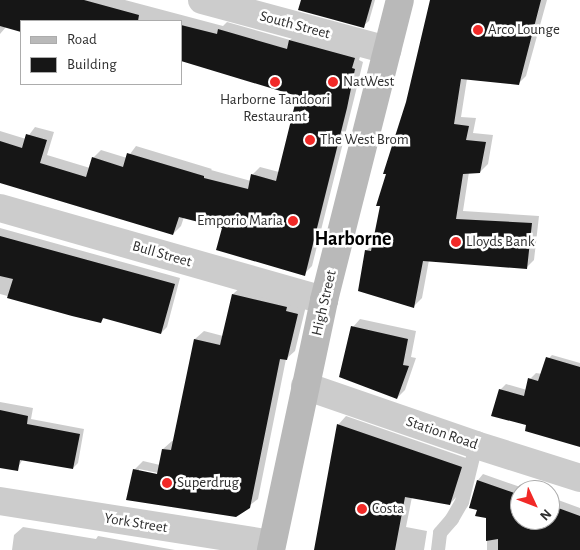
<!DOCTYPE html>
<style>
body{margin:0}
#map{position:relative;width:580px;height:550px;overflow:hidden;background:#fff;font-family:"Alegreya Sans",sans-serif}
div>[style]{position:absolute}
.shadow>*{inset:0;background:#0003}
.building>*{inset:0;background:#161616}
.service>*{height:14px;margin:-7px;padding:0 7px;transform-origin:7px;border-radius:7px;background:#ccc}
.minor>*{height:28px;margin:-14px;padding:0 14px;transform-origin:14px;border-radius:14px;background:#ccc}
.secondary>*{height:28px;margin:-14px;padding:0 14px;transform-origin:14px;border-radius:14px;background:#b9b9b9}
.dots>*{width:14px;height:14px;translate:-50% -50%;box-sizing:border-box;border:2px solid #fff;border-radius:50%}
span{translate:-50% -50%;white-space:nowrap;text-align:center;line-height:1.15;-webkit-text-stroke:5px #fff;paint-order:stroke}
.street-label{font-size:15px;color:#2f2f2f}
.poi-label{font-size:15px;color:#2f2f2f}
.left{translate:0 -50%;text-align:left}
.right{translate:-100% -50%;text-align:right}
.district-label{font-size:20px;color:#000;font-weight:700}
.legend{position:absolute;left:20px;top:20px;width:162px;height:65px;box-sizing:border-box;background:#fff;border:1px solid #acacac;margin:0;padding:6px 9px;list-style:none;font-size:15px;color:#2f2f2f}
.legend li{display:flex;align-items:center;gap:10px;height:25px}
.legend b{width:25px;border:1px solid #acacac}
.north{position:absolute;left:510px;top:480px;width:50px;height:50px;box-sizing:border-box;background:#fff;border:1px solid #acacac;border-radius:50%;rotate:133deg;font-size:14px;font-weight:700;line-height:20px;text-align:center;color:#2f2f2f}
.north::after{content:'';display:block;margin:auto;width:18px;height:22px;background:#f12927;clip-path:polygon(50% 0,100% 100%,50% 72%,0 100%)}
</style>
<div id="map">
<div class="shadow">
<div style="clip-path:polygon(0 0,125px 0,223px 26px,227px 22px,290px 40px,299px 32px,362px 50px,359px 60px,363px 62px,354px 99px,312px 266px,304px 274px,223px 227px,184px 217px,181px 226px,173px 234px,0 181px,0 131px,26px 139px,35px 127px,54px 132px,47px 155px,90px 168px,93px 158px,101px 150px,127px 158px,136px 146px,212px 169px,211px 170px,251px 181px,252px 175px,260px 167px,279px 172px,299px 95px,182px 60px,181px 64px,181px 21px,21px 21px,21px 31px,6px 27px,0 34px)"></div>
<div style="clip-path:polygon(302px 0,375px 0,369px 21px,363px 26px)"></div>
<div style="clip-path:polygon(431px 0,547px 0,526px 76px,518px 84px,467px 79px,461px 117px,476px 118px,473px 133px,493px 135px,488px 164px,480px 172px,469px 172px,463px 211px,539px 216px,534px 260px,526px 268px,429px 260px,422px 298px,414px 306px,366px 251px,374px 243px)"></div>
<div style="clip-path:polygon(0 228px,180px 278px,167px 327px,161px 333px,105px 317px,101px 321px,0 294px)"></div>
<div style="clip-path:polygon(evenodd,242px 286px,295px 298px,294px 303px,306px 306px,295px 351px,286px 359px,258px 499px,236px 516px,128px 499px,134px 470px,143px 461px,160px 465px,163px 449px,172px 441px,174px 441px,195px 339px,204px 331px,223px 336px,233px 294px,242px 286px,139px 469px,163px 474px,163px 476px,139px 472px,139px 469px)"></div>
<div style="clip-path:polygon(360px 319px,416px 331px,411px 357px,416px 358px,405px 390px,397px 398px,353px 327px)"></div>
<div style="clip-path:polygon(552px 355px,580px 363px,580px 445px,528px 424px,500px 390px,506px 384px,527px 390px,530px 379px,536px 373px,542px 374px,546px 361px)"></div>
<div style="clip-path:polygon(0 402px,33px 408px,31px 419px,84px 429px,78px 463px,73px 468px,23px 459px,17px 469px,0 466px)"></div>
<div style="clip-path:polygon(346px 416px,469px 459px,458px 495px,450px 504px,412px 497px,406px 527px,427px 531px,424px 550px,315px 550px,338px 425px)"></div>
<div style="clip-path:polygon(483px 474px,529px 490px,520px 490px,520px 520px,550px 520px,550px 497px,580px 508px,580px 550px,487px 550px,487px 517px,479px 509px,470px 507px,478px 480px)"></div>
<div style="clip-path:polygon(23px 527px,96px 539px,98px 536px,175px 550px,12px 550px,14px 535px)"></div>
</div>
<div class="building">
<div style="clip-path:polygon(0 0,84px 0,139px 15px,138px 21px,21px 21px,21px 32px,0 26px)"></div>
<div style="clip-path:polygon(301px 0,372px 0,364px 28px,298px 10px)"></div>
<div style="clip-path:polygon(430px 0,541px 0,519px 85px,461px 79px,454px 124px,469px 126px,466px 140px,486px 142px,480px 173px,463px 174px,456px 219px,532px 223px,527px 269px,423px 261px,414px 308px,358px 291px,365px 250px,371px 251px,380px 206px,376px 206px,386px 174px,383px 174px,406px 102px)"></div>
<div style="clip-path:polygon(181px 25px,217px 34px,218px 29px,287px 49px,289px 40px,355px 58px,352px 68px,355px 69px,347px 108px,305px 276px,216px 250px,222px 228px,179px 217px,173px 235px,0 183px,0 141px,22px 148px,26px 134px,47px 140px,40px 163px,86px 177px,92px 157px,123px 167px,127px 153px,204px 176px,204px 178px,248px 189px,251px 174px,276px 181px,297px 96px,181px 61px)"></div>
<div style="clip-path:polygon(0 236px,175px 284px,161px 334px,103px 318px,101px 323px,72px 316px,7px 298px,13px 279px,0 276px)"></div>
<div style="clip-path:polygon(232px 294px,287px 307px,286px 311px,298px 314px,287px 360px,280px 359px,250px 508px,236px 517px,126px 500px,133px 469px,157px 474px,162px 449px,171px 450px,194px 339px,220px 345px)"></div>
<div style="clip-path:polygon(351px 326px,408px 339px,403px 365px,409px 366px,397px 399px,339px 377px)"></div>
<div style="clip-path:polygon(546px 357px,580px 367px,580px 447px,525px 431px,526px 425px,491px 416px,499px 389px,524px 396px,528px 378px,538px 381px)"></div>
<div style="clip-path:polygon(0 410px,28px 416px,27px 424px,80px 434px,73px 469px,20px 460px,18px 471px,0 468px)"></div>
<div style="clip-path:polygon(337px 424px,462px 467px,450px 505px,405px 497px,395px 550px,314px 550px)"></div>
<div style="clip-path:polygon(477px 480px,520px 495px,520px 520px,550px 520px,550px 505px,580px 516px,580px 550px,498px 550px,498px 539px,486px 541px,486px 518px,475px 516px,477px 510px,469px 508px)"></div>
</div>
<div class="service">
<div style="left:438px;top:550px;width:17px;rotate:-83deg"></div>
<div style="left:440px;top:533px;width:18px;rotate:-49deg"></div>
<div style="left:452px;top:519px;width:20px;rotate:-60deg"></div>
<div style="left:462px;top:502px;width:59px;rotate:-76.2deg"></div>
</div>
<div class="minor">
<div style="left:202px;top:0;width:192px;rotate:15.1deg"></div>
<div style="left:0;top:208px;width:337px;rotate:15.9deg"></div>
<div style="left:305px;top:386px;width:181px;rotate:19deg"></div>
<div style="left:476px;top:445px;width:109px;rotate:17.6deg"></div>
<div style="left:0;top:501px;width:275px;rotate:9deg"></div>
</div>
<div class="secondary">
<div style="left:271px;top:550px;width:256px;rotate:-78deg"></div>
<div style="left:324px;top:300px;width:309px;rotate:-75.8deg"></div>
</div>
<div class="dots">
<div style="left:478px;top:30px;background:#f12927"></div>
<div style="left:275px;top:82px;background:#f12927"></div>
<div style="left:333px;top:82px;background:#f12927"></div>
<div style="left:310px;top:140px;background:#f12927"></div>
<div style="left:293px;top:221px;background:#f12927"></div>
<div style="left:456px;top:242px;background:#f12927"></div>
<div style="left:167px;top:483px;background:#f12927"></div>
<div style="left:362px;top:509px;background:#f12927"></div>
</div>
<div class="street-label">
<span style="left:295px;top:25px;rotate:15deg">South Street</span>
<span style="left:162px;top:254px;rotate:16deg">Bull Street</span>
<span style="left:324px;top:303px;rotate:-77deg">High Street</span>
<span style="left:442px;top:433px;rotate:19deg">Station Road</span>
<span style="left:136px;top:523px;rotate:9deg">York Street</span>
</div>
<div class="poi-label">
<span class="left" style="left:488px;top:30px">Arco Lounge</span>
<span class="left" style="left:343px;top:82px">NatWest</span>
<span style="left:275px;top:108px">Harborne Tandoori<br>Restaurant</span>
<span class="left" style="left:320px;top:140px">The West Brom</span>
<span class="right" style="left:283px;top:221px">Emporio Maria</span>
<span class="left" style="left:466px;top:242px">Lloyds Bank</span>
<span class="left" style="left:177px;top:483px">Superdrug</span>
<span class="left" style="left:372px;top:509px">Costa</span>
</div>
<div class="district-label">
<span style="left:353px;top:239px">Harborne</span>
</div>
<ul class="legend">
<li><b style="height:6px;background:#b9b9b9"></b>Road</li>
<li><b style="height:14px;background:#161616"></b>Building</li>
</ul>
<div class="north">N</div>
</div>
